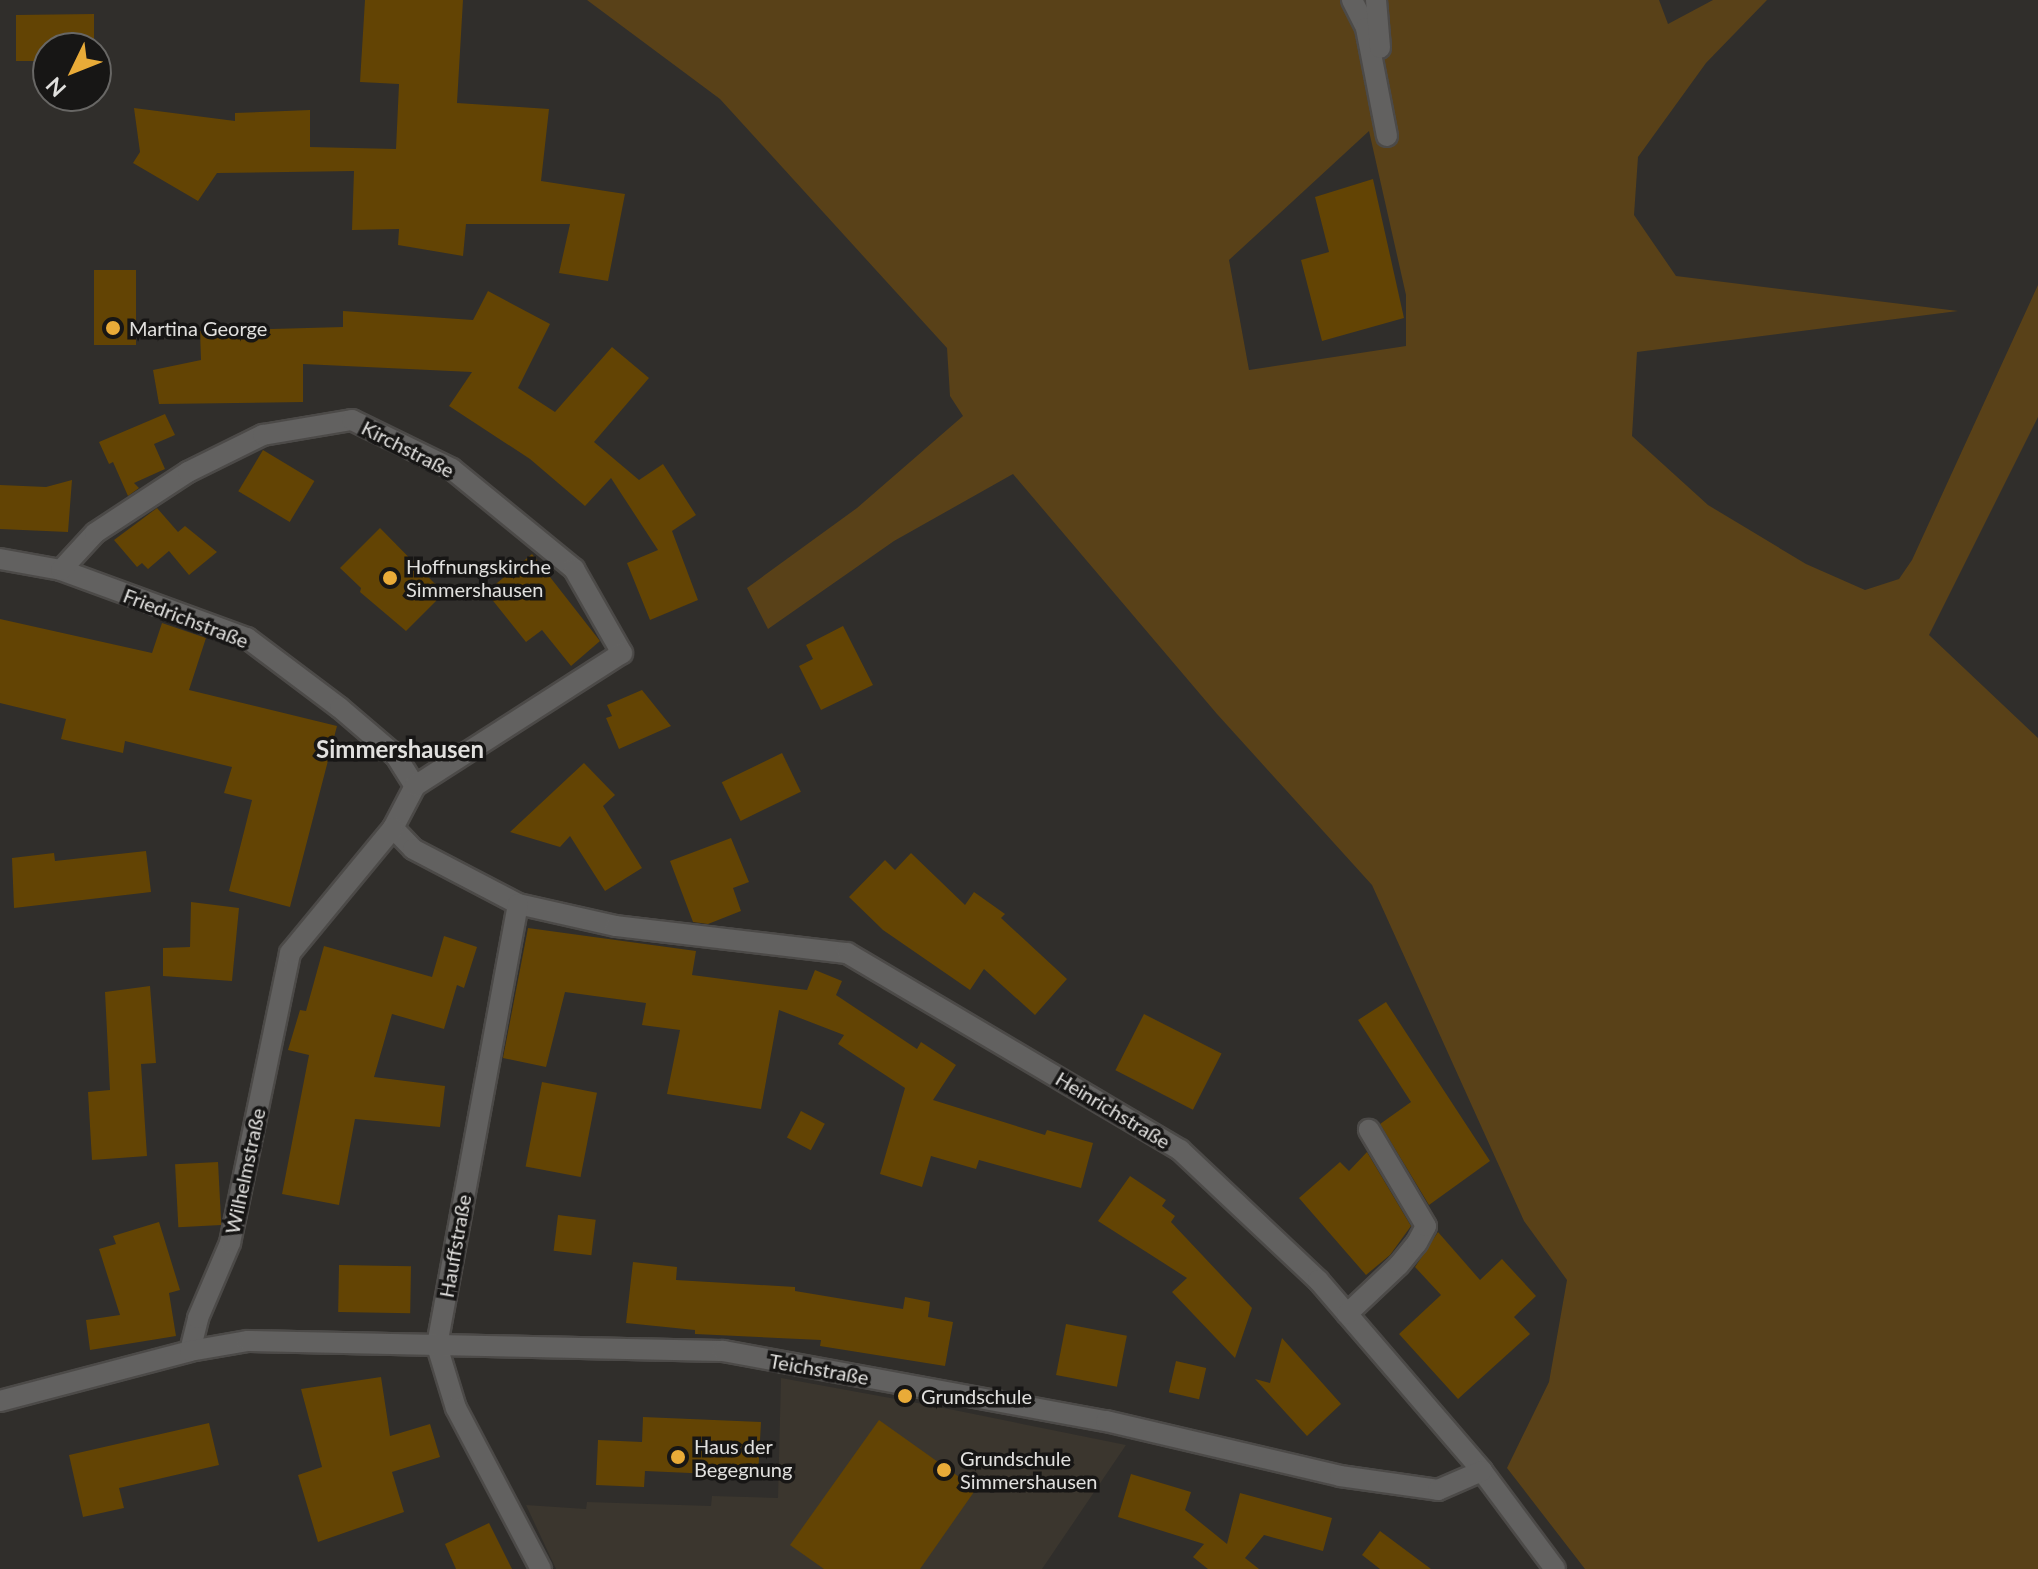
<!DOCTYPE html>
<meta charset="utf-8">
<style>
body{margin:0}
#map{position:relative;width:2038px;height:1569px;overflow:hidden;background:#302e2b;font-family:Lato,sans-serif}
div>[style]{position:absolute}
.built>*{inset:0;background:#3b362e}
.green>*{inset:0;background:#594118}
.building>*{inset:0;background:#634404;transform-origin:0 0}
.roads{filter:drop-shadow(2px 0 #4c4a48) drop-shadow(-2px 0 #4c4a48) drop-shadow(0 2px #4c4a48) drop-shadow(0 -2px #4c4a48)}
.minor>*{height:20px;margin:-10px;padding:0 10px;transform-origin:10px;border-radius:10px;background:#626160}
.dots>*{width:22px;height:22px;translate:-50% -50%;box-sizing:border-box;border:4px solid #171615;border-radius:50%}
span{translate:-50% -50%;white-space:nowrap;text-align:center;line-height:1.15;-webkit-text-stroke:7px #171615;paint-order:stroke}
.poi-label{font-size:20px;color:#e1e0de}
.left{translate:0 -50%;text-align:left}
.street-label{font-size:20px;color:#e1e0de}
.quarter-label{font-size:24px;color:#e1e0de;font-weight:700}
.north{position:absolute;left:32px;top:32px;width:80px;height:80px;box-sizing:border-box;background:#171615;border:2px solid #686765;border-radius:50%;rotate:227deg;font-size:22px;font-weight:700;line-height:32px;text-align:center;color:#e1e0de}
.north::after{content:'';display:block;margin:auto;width:28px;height:36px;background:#e9ab38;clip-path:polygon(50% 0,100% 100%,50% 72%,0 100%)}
</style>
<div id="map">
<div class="built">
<div style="clip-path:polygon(781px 1378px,934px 1406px,1126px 1445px,1042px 1569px,556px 1569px,526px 1505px,586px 1509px,587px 1502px,711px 1506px,712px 1496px,778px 1498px)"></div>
</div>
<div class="green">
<div style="clip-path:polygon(evenodd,587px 0,1659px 0,1668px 24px,1713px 0,1767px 0,1706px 63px,1638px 157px,1634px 215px,1676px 276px,1958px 311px,1637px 352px,1632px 436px,1708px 505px,1806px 564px,1865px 590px,1899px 579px,1912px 560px,2038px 285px,2038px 417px,1929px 635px,2038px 738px,2038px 1569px,1585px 1569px,1507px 1468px,1549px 1382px,1567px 1280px,1524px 1221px,1372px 885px,1217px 714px,1013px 474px,894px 541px,768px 629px,747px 588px,857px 508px,963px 416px,950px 396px,947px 348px,720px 99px,587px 0,1369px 131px,1406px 295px,1406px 346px,1249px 370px,1229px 260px,1369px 131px)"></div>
</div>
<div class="building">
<div style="clip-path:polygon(365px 0,463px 0,457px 103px,549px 109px,541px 181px,625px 194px,608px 281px,559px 273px,570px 224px,466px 224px,463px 256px,398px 245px,399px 229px,352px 230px,354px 171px,217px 173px,198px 201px,133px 163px,140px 152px,134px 108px,235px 121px,235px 113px,310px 110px,310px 147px,396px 149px,399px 84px,360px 82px)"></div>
<div style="clip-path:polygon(94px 14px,94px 48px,48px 48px,48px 61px,16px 61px,16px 15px)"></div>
<div style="clip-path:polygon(1373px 179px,1404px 318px,1322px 341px,1301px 260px,1329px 252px,1315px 197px)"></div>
<div style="left:94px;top:270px;width:42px;height:75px"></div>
<div style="clip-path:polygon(488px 291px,550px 324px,518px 388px,555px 412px,612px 347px,649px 378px,594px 442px,639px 480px,663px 464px,696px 515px,672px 531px,698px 600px,650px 620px,627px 563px,658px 550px,611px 478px,585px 506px,530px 459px,449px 406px,472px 372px,303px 364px,303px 402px,159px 404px,153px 370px,201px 360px,200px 331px,343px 327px,343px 311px,473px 320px)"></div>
<div style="clip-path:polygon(165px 414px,175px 435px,154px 444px,165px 469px,134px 483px,139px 488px,128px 496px,113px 462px,109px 464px,99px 442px)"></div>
<div style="left:263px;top:450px;width:60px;height:48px;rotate:31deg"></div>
<div style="clip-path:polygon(72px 480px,68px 532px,0 529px,0 485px,46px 487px)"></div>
<div style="clip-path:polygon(157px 508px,178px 532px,185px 526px,217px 552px,189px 575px,169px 551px,148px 569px,142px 563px,137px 567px,114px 540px)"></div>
<div style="clip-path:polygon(380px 528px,444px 593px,406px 631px,360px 592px,361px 588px,340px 568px)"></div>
<div style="clip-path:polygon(532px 554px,600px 641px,571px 666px,542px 630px,526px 642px,486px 592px)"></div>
<div style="clip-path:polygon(0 619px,152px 653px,162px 623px,206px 638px,189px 690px,337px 726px,290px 907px,229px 891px,252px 800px,224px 793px,232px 767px,125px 741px,123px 753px,61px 739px,66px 719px,0 703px)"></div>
<div style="clip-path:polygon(843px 626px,873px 685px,821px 710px,799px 666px,813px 659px,806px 645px)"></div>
<div style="clip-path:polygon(642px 690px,671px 726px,619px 749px,606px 718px,612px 716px,607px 705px)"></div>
<div style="left:782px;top:753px;width:43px;height:67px;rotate:64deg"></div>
<div style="clip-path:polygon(584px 763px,615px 795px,603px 806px,642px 868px,605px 891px,570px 836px,560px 847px,510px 832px)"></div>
<div style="clip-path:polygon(731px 838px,749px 882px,733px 888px,741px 911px,708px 924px,693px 922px,670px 861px)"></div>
<div style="clip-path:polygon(146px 851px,151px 892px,14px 908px,12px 858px,54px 853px,55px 861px)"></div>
<div style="clip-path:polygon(911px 853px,965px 905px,974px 892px,1005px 914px,1001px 918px,1067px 979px,1035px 1015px,984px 969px,970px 990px,883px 930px,849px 897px,885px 860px,895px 870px)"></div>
<div style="clip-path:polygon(191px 902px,239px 908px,232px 981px,163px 976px,163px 948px,190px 947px)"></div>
<div style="clip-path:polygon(528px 928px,696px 951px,692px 975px,807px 990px,815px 970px,842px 981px,836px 995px,917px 1049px,921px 1042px,956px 1065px,933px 1100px,1045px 1135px,1047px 1130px,1093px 1143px,1081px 1188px,979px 1160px,976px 1169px,931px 1156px,922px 1187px,880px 1174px,905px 1088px,838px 1044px,844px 1035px,779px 1010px,761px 1109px,667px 1094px,680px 1030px,642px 1025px,646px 1003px,565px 992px,546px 1067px,503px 1058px)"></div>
<div style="clip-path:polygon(444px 936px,477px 947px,464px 988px,457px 985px,444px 1029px,392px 1014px,374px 1077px,445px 1086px,440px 1127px,355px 1119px,339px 1205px,282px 1194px,309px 1055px,288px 1050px,300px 1010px,306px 1011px,324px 946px,432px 977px)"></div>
<div style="clip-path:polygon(150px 986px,156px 1063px,141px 1064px,147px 1156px,92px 1160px,88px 1092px,110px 1090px,105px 992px)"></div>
<div style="clip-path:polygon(1386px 1002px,1490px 1161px,1429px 1205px,1380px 1124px,1411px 1102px,1358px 1020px)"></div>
<div style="left:1144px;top:1014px;width:87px;height:63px;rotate:27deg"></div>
<div style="left:542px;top:1082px;width:56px;height:86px;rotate:11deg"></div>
<div style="left:801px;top:1111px;width:27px;height:30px;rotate:28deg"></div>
<div style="clip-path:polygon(1367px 1152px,1411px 1226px,1390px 1255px,1366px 1275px,1299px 1198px,1340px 1162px,1349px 1171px)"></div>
<div style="left:218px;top:1162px;width:63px;height:43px;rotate:87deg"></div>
<div style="clip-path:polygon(1130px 1176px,1166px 1200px,1162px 1206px,1175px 1216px,1171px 1222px,1252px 1308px,1235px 1358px,1172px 1292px,1187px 1278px,1098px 1221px)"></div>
<div style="left:558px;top:1215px;width:38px;height:36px;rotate:7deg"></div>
<div style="clip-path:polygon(159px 1222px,180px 1290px,169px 1293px,176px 1336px,90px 1350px,86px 1320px,120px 1315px,99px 1249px,116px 1244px,113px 1236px)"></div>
<div style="clip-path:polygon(1438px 1232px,1480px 1280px,1502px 1259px,1536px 1296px,1514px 1317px,1530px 1334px,1458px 1399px,1399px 1334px,1441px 1295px,1415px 1267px)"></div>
<div style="clip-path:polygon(633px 1262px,677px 1267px,676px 1280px,795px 1287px,795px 1291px,903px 1309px,905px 1297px,930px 1302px,928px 1317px,953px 1322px,945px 1366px,820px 1346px,821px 1340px,695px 1334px,695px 1330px,626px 1323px)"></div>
<div style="left:339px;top:1265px;width:72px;height:47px;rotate:1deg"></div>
<div style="left:1066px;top:1324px;width:62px;height:52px;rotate:11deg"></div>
<div style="clip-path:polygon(1282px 1338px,1341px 1404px,1307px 1436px,1255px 1379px,1270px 1383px)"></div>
<div style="left:1176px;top:1361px;width:31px;height:32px;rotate:13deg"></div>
<div style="clip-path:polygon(381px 1377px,390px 1436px,430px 1424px,440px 1457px,392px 1472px,404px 1512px,318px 1542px,298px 1475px,322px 1467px,301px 1389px)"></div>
<div style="clip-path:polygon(643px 1417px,761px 1422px,758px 1476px,645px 1471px,644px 1487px,596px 1485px,598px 1440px,642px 1442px)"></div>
<div style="clip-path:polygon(879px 1420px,976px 1489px,920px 1569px,824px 1569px,790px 1545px)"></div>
<div style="clip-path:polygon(209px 1423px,219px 1465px,119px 1488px,124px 1508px,83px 1517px,69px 1455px)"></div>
<div style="clip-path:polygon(1131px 1474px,1191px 1492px,1185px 1510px,1227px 1544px,1240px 1493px,1332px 1518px,1323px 1551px,1264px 1535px,1245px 1558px,1259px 1569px,1208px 1569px,1193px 1557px,1204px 1544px,1118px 1517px)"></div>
<div style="clip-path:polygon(489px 1523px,512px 1569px,456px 1569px,445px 1544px)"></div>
<div style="clip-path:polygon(1380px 1531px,1431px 1569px,1380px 1569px,1362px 1555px)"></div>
</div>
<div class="roads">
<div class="minor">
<div style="left:1352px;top:0;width:31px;rotate:63deg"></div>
<div style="left:1366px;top:28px;width:110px;rotate:79deg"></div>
<div style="left:1376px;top:0;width:48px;rotate:85.2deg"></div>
<div style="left:0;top:559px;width:62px;rotate:10.2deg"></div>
<div style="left:61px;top:570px;width:198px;rotate:20.1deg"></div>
<div style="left:247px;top:638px;width:116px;rotate:37deg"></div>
<div style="left:340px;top:708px;width:74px;rotate:40.6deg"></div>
<div style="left:396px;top:756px;width:36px;rotate:58deg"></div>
<div style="left:415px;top:786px;width:47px;rotate:117.6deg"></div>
<div style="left:393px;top:828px;width:29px;rotate:46deg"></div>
<div style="left:413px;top:849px;width:119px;rotate:27.6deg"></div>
<div style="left:518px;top:904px;width:100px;rotate:12.7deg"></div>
<div style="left:616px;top:926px;width:233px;rotate:6.7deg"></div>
<div style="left:847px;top:953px;width:387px;rotate:30.6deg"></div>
<div style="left:1180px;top:1150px;width:190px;rotate:43.3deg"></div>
<div style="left:1318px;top:1280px;width:252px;rotate:49.3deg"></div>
<div style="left:1482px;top:1471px;width:122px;rotate:53.3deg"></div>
<div style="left:61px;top:570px;width:50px;rotate:-47.4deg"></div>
<div style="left:95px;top:533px;width:111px;rotate:-33.3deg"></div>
<div style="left:188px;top:472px;width:84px;rotate:-26.3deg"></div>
<div style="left:263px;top:435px;width:90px;rotate:-9.6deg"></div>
<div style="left:352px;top:420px;width:111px;rotate:26.1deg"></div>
<div style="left:452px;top:469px;width:158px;rotate:39.3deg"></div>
<div style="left:574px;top:569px;width:97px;rotate:60.3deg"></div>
<div style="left:622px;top:653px;width:246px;rotate:147.3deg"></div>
<div style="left:518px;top:904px;width:449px;rotate:100.4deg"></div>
<div style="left:437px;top:1346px;width:65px;rotate:73deg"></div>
<div style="left:456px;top:1408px;width:182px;rotate:62.2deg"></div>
<div style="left:1347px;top:1314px;width:71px;rotate:-43.3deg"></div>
<div style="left:1399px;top:1265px;width:28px;rotate:-51deg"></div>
<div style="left:1417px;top:1243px;width:19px;rotate:-62deg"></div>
<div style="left:1426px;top:1226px;width:112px;rotate:-120.7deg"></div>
<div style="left:190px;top:1351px;width:34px;rotate:-76deg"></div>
<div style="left:198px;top:1318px;width:82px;rotate:-66.9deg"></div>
<div style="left:230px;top:1243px;width:296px;rotate:-78.3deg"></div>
<div style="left:290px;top:953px;width:162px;rotate:-50.5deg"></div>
<div style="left:0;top:1401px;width:196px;rotate:-14.7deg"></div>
<div style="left:190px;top:1351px;width:59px;rotate:-9.8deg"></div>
<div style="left:248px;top:1341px;width:475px;rotate:1.2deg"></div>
<div style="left:723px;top:1351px;width:389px;rotate:10.4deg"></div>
<div style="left:1106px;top:1421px;width:240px;rotate:13.2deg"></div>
<div style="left:1340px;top:1476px;width:99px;rotate:8.1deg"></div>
<div style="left:1438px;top:1490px;width:48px;rotate:-23.4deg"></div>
</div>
</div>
<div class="dots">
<div style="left:113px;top:328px;background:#e9ab38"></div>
<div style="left:390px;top:578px;background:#e9ab38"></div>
<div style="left:905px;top:1396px;background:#e9ab38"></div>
<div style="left:678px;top:1457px;background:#e9ab38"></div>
<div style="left:944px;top:1470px;background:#e9ab38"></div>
</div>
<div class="poi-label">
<span class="left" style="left:129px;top:328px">Martina George</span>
<span class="left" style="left:406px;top:578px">Hoffnungskirche<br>Simmershausen</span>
<span class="left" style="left:921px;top:1396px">Grundschule</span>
<span class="left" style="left:694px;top:1458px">Haus der<br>Begegnung</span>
<span class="left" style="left:960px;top:1470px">Grundschule<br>Simmershausen</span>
</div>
<div class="street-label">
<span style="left:408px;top:449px;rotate:27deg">Kirchstraße</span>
<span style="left:186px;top:618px;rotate:21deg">Friedrichstraße</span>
<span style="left:1113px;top:1110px;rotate:31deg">Heinrichstraße</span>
<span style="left:245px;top:1171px;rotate:-78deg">Wilhelmstraße</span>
<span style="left:455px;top:1246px;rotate:-80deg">Hauffstraße</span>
<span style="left:819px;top:1369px;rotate:10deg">Teichstraße</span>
</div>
<div class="quarter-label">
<span style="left:400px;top:749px">Simmershausen</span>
</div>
<div class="north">N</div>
</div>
